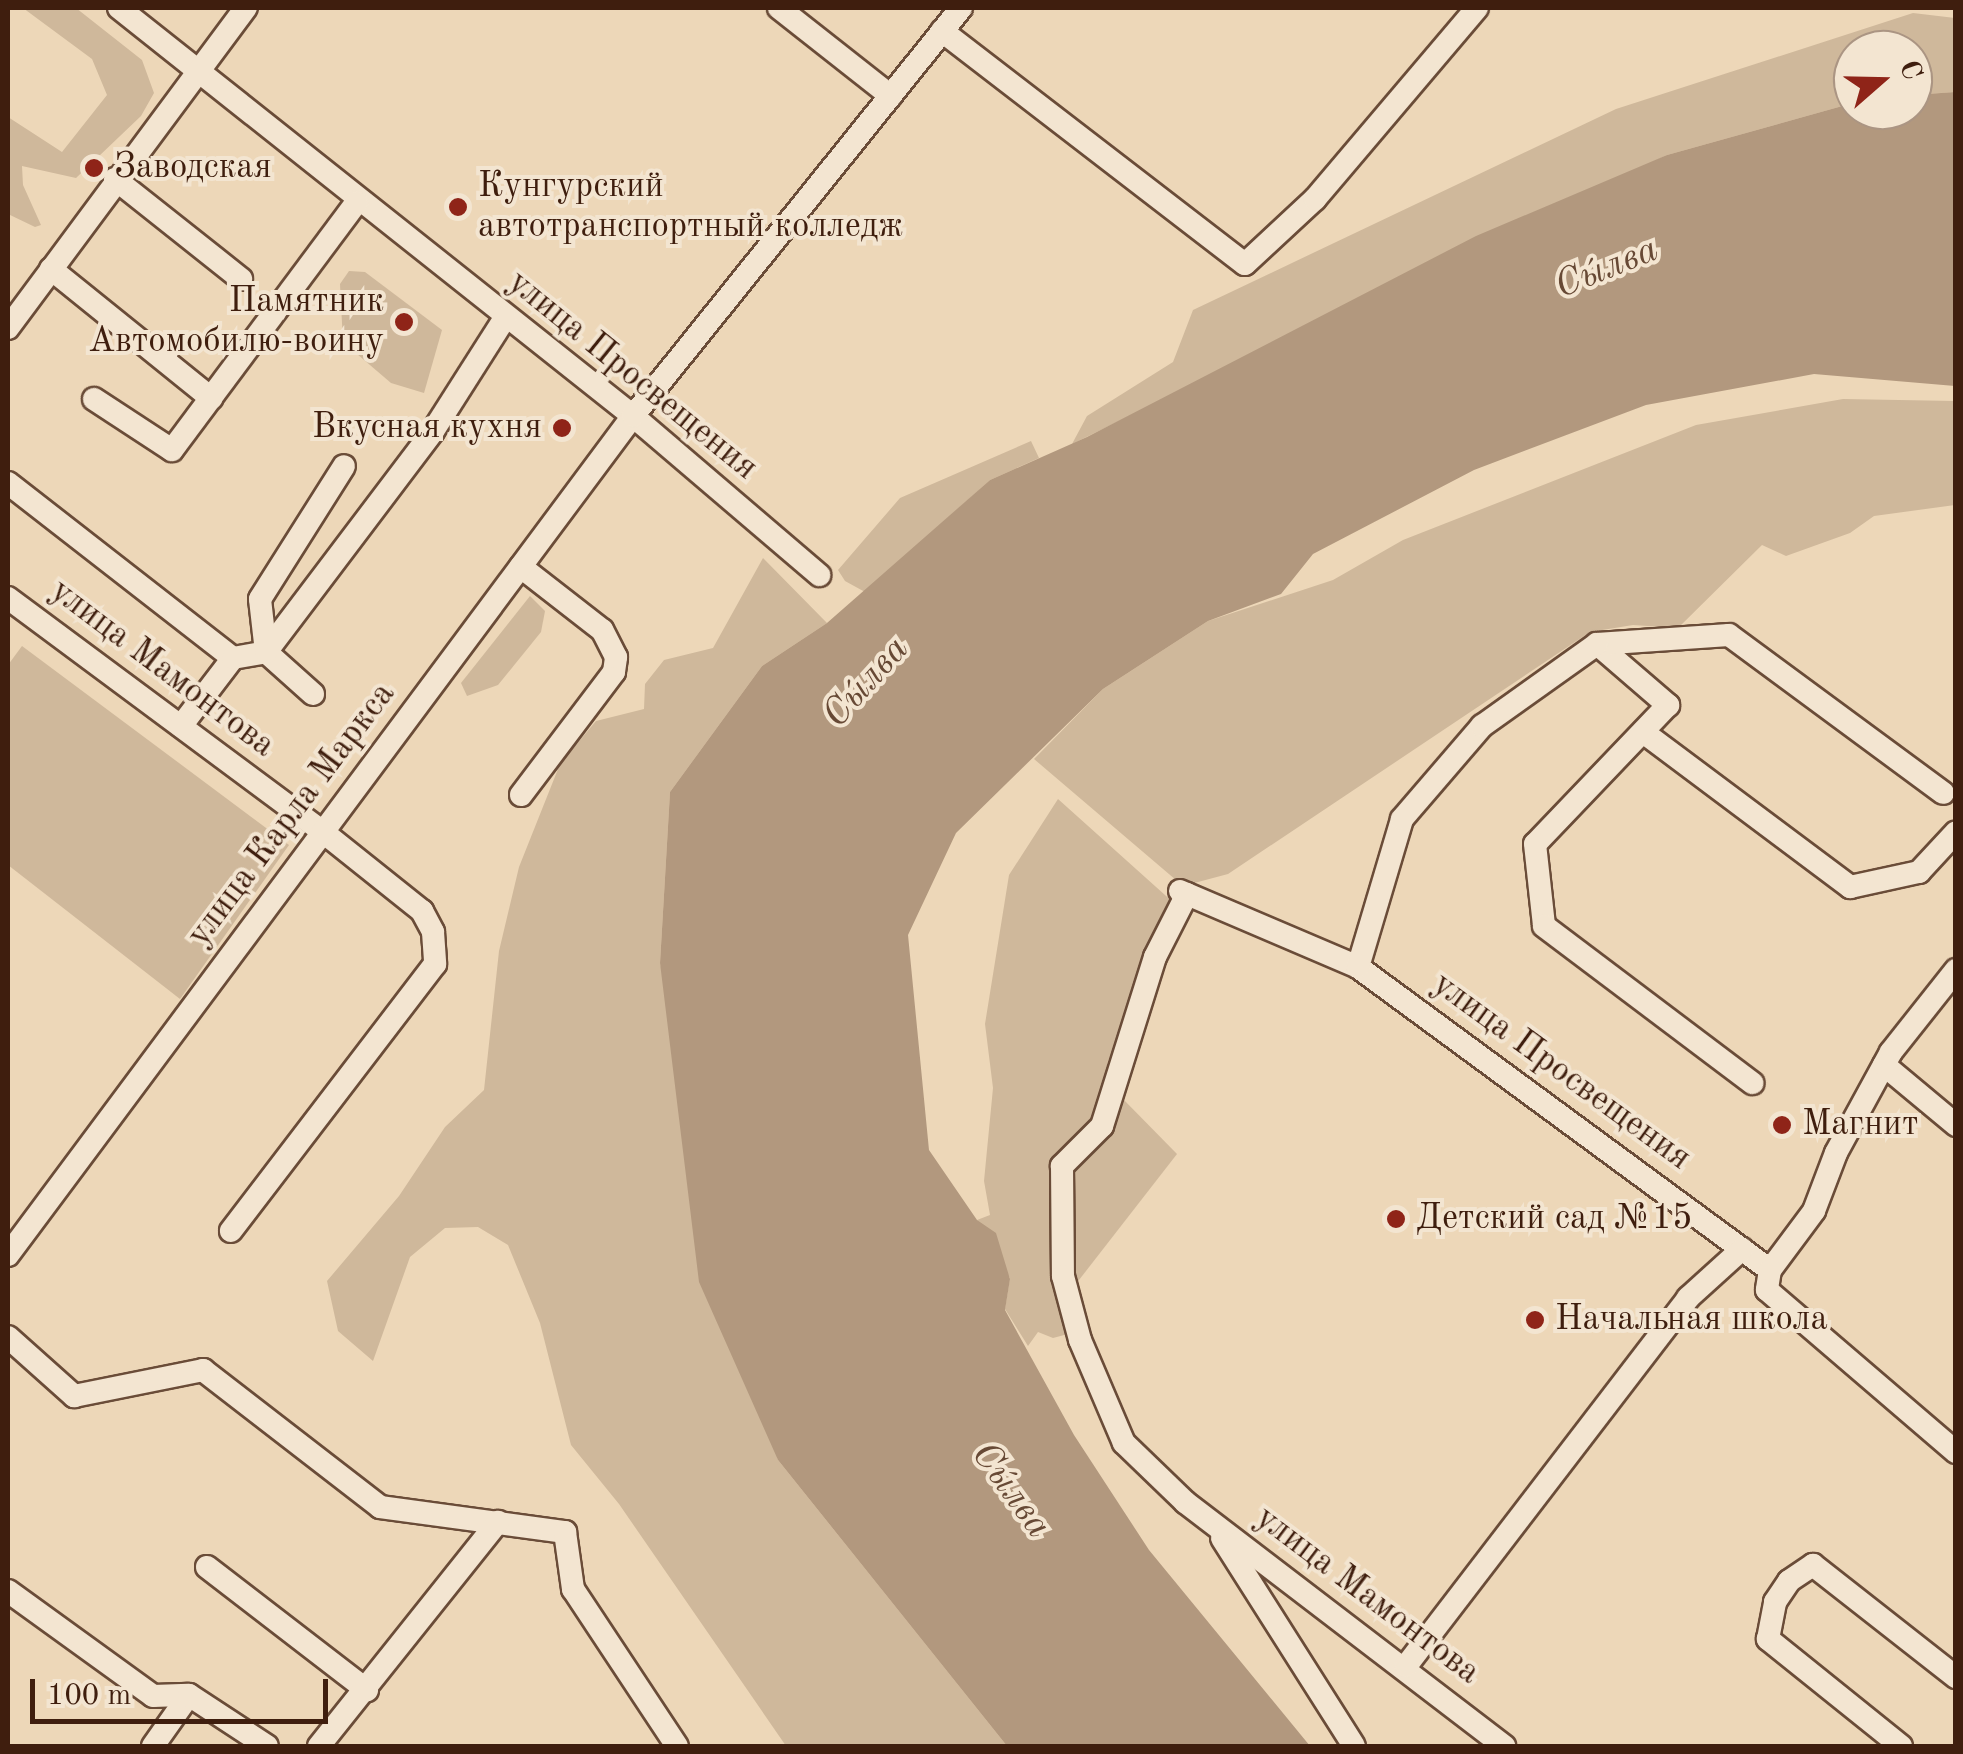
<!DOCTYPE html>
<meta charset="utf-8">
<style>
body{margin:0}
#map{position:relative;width:1963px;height:1754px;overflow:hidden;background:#edd7b8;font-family:"Old Standard TT",serif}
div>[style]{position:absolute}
.green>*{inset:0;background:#cfb89b}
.water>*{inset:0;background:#b2987e}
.roads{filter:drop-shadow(2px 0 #6a4c38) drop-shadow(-2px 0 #6a4c38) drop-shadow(0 2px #6a4c38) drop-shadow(0 -2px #6a4c38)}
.minor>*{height:22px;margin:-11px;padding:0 11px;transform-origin:11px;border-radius:11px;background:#f3e5d1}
.dots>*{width:28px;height:28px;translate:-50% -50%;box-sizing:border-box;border:5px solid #f3e5d1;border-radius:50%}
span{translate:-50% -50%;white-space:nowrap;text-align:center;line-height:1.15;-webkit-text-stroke:8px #f3e5d1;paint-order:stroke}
.poi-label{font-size:35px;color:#3f1e0e}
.left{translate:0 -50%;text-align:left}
.right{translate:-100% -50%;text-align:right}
.street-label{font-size:35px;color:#3f1e0e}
.water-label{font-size:38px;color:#674935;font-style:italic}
.frame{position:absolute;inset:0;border:10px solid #3f1e0e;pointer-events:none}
.north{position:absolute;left:1833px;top:30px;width:100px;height:100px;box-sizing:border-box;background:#f3e5d1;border:2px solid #ab9583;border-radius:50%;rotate:70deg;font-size:28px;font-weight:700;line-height:40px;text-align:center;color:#3f1e0e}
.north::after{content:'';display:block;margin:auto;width:35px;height:45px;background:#8f2418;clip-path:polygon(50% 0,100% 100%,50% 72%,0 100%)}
.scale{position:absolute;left:30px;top:1679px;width:298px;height:45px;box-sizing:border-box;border:5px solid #3f1e0e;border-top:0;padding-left:12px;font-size:30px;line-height:35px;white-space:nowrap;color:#3f1e0e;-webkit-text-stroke:8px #f3e5d1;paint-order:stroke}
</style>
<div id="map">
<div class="green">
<div style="clip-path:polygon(23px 8px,76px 8px,142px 60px,154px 93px,141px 116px,76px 178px,22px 166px,23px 185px,41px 225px,35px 227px,8px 214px,8px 117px,62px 152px,107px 95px,92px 59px)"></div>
<div style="clip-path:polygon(1913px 13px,1955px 18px,1955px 92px,1913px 95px,1913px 50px,1853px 50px,1853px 103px,1667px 155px,1072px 444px,1087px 416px,1173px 362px,1193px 310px,1616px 109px)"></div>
<div style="clip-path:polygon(349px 271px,365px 272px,442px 330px,424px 393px,391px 383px,343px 342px,340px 284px)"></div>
<div style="clip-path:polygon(1843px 399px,1955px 401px,1955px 505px,1874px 516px,1850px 533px,1786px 556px,1762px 545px,1678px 628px,1633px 625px,1590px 632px,1228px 874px,1183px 886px,1034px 759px,1103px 689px,1208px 621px,1333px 580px,1403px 540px,1696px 425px)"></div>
<div style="clip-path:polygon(1031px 441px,1039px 458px,990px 480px,865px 592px,845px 581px,838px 570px,900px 498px)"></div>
<div style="clip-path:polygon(763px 558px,827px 623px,762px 666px,670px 792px,660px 963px,778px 1460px,1007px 1746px,786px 1746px,619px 1504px,571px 1445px,540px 1323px,508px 1245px,478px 1227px,445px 1228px,410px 1257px,373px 1361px,338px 1331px,327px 1281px,399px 1196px,445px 1127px,484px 1090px,499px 951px,519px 867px,560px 764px,596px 721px,644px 709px,645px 684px,664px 660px,713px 648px)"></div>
<div style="clip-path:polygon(530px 596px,545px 611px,541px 632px,498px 685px,467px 696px,461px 683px)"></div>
<div style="clip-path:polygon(22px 646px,289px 845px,180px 999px,8px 865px,8px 665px)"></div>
<div style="clip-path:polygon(1058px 799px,1175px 904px,1108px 1061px,1094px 1128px,1060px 1160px,1050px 1189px,1068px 1334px,1053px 1338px,1038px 1332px,1028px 1346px,1005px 1309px,1010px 1278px,977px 1220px,990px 1215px,984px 1181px,993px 1088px,985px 1024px,1009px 875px)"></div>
<div style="clip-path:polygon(1122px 1098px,1177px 1154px,1072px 1289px,1069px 1166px)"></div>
</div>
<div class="water">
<div style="clip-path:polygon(1955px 92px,1955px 386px,1814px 374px,1646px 405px,1474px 470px,1313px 554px,1281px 594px,1208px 621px,1103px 689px,956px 833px,908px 935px,929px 1150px,977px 1220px,996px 1233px,1010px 1279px,1005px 1310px,1074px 1435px,1149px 1550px,1310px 1746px,1007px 1746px,778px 1460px,699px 1282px,660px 963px,670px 792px,762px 666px,827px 623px,990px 480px,1087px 437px,1476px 236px,1667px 155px,1853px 103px,1853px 110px,1913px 110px,1913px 95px)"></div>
</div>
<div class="roads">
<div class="minor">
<div style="left:119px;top:8px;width:656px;rotate:38.44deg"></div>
<div style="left:633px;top:416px;width:245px;rotate:40.5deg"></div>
<div style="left:779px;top:8px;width:142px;rotate:38.2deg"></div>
<div style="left:942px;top:31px;width:382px;rotate:37.6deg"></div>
<div style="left:1245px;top:264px;width:96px;rotate:-42.9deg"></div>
<div style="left:1315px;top:199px;width:250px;rotate:-49.7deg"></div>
<div style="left:115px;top:179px;width:161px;rotate:38.4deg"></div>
<div style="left:51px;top:269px;width:206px;rotate:38.9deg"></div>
<div style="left:8px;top:328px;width:399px;rotate:-53.4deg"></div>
<div style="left:94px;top:399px;width:93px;rotate:33.2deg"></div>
<div style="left:172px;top:450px;width:309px;rotate:-53.3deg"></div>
<div style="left:8px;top:483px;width:285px;rotate:37.9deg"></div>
<div style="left:8px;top:598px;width:392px;rotate:36.6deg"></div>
<div style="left:323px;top:832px;width:127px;rotate:38.6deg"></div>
<div style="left:422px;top:911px;width:24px;rotate:62deg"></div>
<div style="left:433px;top:932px;width:32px;rotate:86deg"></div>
<div style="left:435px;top:964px;width:336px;rotate:127.4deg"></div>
<div style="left:1597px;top:644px;width:94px;rotate:40.7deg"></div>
<div style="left:1668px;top:705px;width:192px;rotate:133.7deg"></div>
<div style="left:1535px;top:844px;width:82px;rotate:83.7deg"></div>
<div style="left:1544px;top:926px;width:261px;rotate:37deg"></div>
<div style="left:1597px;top:644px;width:132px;rotate:-3.9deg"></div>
<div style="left:1729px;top:635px;width:266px;rotate:36.4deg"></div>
<div style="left:313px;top:694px;width:63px;rotate:-138.2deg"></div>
<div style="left:266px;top:652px;width:53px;rotate:-96.5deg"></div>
<div style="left:260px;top:599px;width:157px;rotate:-57.7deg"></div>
<div style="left:181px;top:726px;width:86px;rotate:-52.6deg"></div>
<div style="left:233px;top:658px;width:34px;rotate:-10deg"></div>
<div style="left:266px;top:652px;width:277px;rotate:-52.9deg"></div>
<div style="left:433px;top:431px;width:134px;rotate:-57.5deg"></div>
<div style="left:1643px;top:732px;width:259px;rotate:36.8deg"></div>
<div style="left:1850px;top:887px;width:71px;rotate:-12.3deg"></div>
<div style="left:1919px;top:872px;width:54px;rotate:-47.2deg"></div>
<div style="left:521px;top:795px;width:154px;rotate:-52.9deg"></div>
<div style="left:614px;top:672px;width:15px;rotate:-82deg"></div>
<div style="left:616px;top:657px;width:30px;rotate:-117deg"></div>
<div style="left:602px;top:630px;width:103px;rotate:-142.1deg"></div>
<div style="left:1180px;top:891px;width:194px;rotate:23.1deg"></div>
<div style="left:1358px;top:967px;width:511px;rotate:36.33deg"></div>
<div style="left:1187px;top:894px;width:71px;rotate:116.9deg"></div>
<div style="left:1155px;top:957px;width:177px;rotate:107.4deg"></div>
<div style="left:1102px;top:1126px;width:57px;rotate:135deg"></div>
<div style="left:1062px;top:1166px;width:110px;rotate:89.5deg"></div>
<div style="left:1063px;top:1276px;width:66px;rotate:75.1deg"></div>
<div style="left:1080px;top:1340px;width:112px;rotate:66.9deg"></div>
<div style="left:1124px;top:1443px;width:85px;rotate:44deg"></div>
<div style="left:1185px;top:1502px;width:402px;rotate:37.4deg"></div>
<div style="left:1358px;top:967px;width:154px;rotate:-73.4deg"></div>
<div style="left:1402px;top:819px;width:123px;rotate:-49.3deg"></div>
<div style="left:1482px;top:726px;width:141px;rotate:-35.5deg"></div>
<div style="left:1956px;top:970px;width:105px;rotate:128.4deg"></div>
<div style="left:1891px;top:1052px;width:115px;rotate:118.6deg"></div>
<div style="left:1836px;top:1153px;width:62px;rotate:110.8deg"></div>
<div style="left:1814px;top:1211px;width:74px;rotate:126.7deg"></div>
<div style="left:1770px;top:1270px;width:20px;rotate:99deg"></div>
<div style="left:1767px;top:1290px;width:249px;rotate:40.6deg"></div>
<div style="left:1884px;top:1065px;width:94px;rotate:39.8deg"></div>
<div style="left:8px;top:1255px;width:1046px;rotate:-53.32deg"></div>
<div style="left:633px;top:416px;width:523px;rotate:-51.2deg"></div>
<div style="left:8px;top:1337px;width:89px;rotate:41.8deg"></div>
<div style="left:74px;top:1396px;width:132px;rotate:-11.4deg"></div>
<div style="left:203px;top:1370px;width:224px;rotate:37.7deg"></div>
<div style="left:380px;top:1507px;width:187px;rotate:7.7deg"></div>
<div style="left:565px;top:1532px;width:58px;rotate:82deg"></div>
<div style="left:573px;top:1589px;width:188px;rotate:56.5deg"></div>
<div style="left:1222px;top:1538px;width:246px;rotate:57.6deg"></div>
<div style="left:207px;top:1567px;width:202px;rotate:37.6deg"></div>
<div style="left:8px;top:1591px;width:179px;rotate:35.9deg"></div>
<div style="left:153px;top:1696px;width:36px;rotate:-2deg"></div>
<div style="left:1406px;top:1666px;width:464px;rotate:-52.5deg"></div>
<div style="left:1688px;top:1298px;width:73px;rotate:-42.2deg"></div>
<div style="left:153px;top:1746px;width:62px;rotate:-54.8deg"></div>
<div style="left:189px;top:1695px;width:93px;rotate:33.2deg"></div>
<div style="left:319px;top:1746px;width:287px;rotate:-51.4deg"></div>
<div style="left:1901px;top:1746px;width:171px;rotate:-141.2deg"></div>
<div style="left:1768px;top:1639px;width:38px;rotate:-79deg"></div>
<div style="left:1775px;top:1602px;width:25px;rotate:-56deg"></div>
<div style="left:1789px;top:1581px;width:29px;rotate:-34deg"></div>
<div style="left:1813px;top:1565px;width:182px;rotate:38.1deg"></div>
</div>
</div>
<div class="dots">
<div style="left:94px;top:168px;background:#8f2418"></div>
<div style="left:458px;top:207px;background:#8f2418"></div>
<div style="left:404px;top:322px;background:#8f2418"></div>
<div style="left:562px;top:428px;background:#8f2418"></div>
<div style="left:1782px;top:1125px;background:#8f2418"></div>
<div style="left:1396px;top:1219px;background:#8f2418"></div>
<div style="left:1535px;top:1320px;background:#8f2418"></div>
</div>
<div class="poi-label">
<span class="left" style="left:114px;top:168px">Заводская</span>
<span class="left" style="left:478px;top:207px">Кунгурский<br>автотранспортный колледж</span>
<span class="right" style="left:384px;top:322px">Памятник<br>Автомобилю-воину</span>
<span class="right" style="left:542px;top:428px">Вкусная кухня</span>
<span class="left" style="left:1802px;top:1125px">Магнит</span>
<span class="left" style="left:1416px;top:1219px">Детский сад №15</span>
<span class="left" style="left:1555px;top:1320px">Начальная школа</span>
</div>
<div class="street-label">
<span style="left:632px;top:376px;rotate:39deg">улица Просвещения</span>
<span style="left:162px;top:669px;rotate:37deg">улица Мамонтова</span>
<span style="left:292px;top:815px;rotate:-53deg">улица Карла Маркса</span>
<span style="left:1561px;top:1072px;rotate:36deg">улица Просвещения</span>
<span style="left:1367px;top:1596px;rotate:37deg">улица Мамонтова</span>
</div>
<div class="water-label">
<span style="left:1607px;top:269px;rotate:-22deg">Сы́лва</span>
<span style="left:867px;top:683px;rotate:-48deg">Сы́лва</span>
<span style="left:1010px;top:1491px;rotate:54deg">Сы́лва</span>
</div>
<div class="frame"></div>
<div class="north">С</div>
<div class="scale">100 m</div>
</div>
